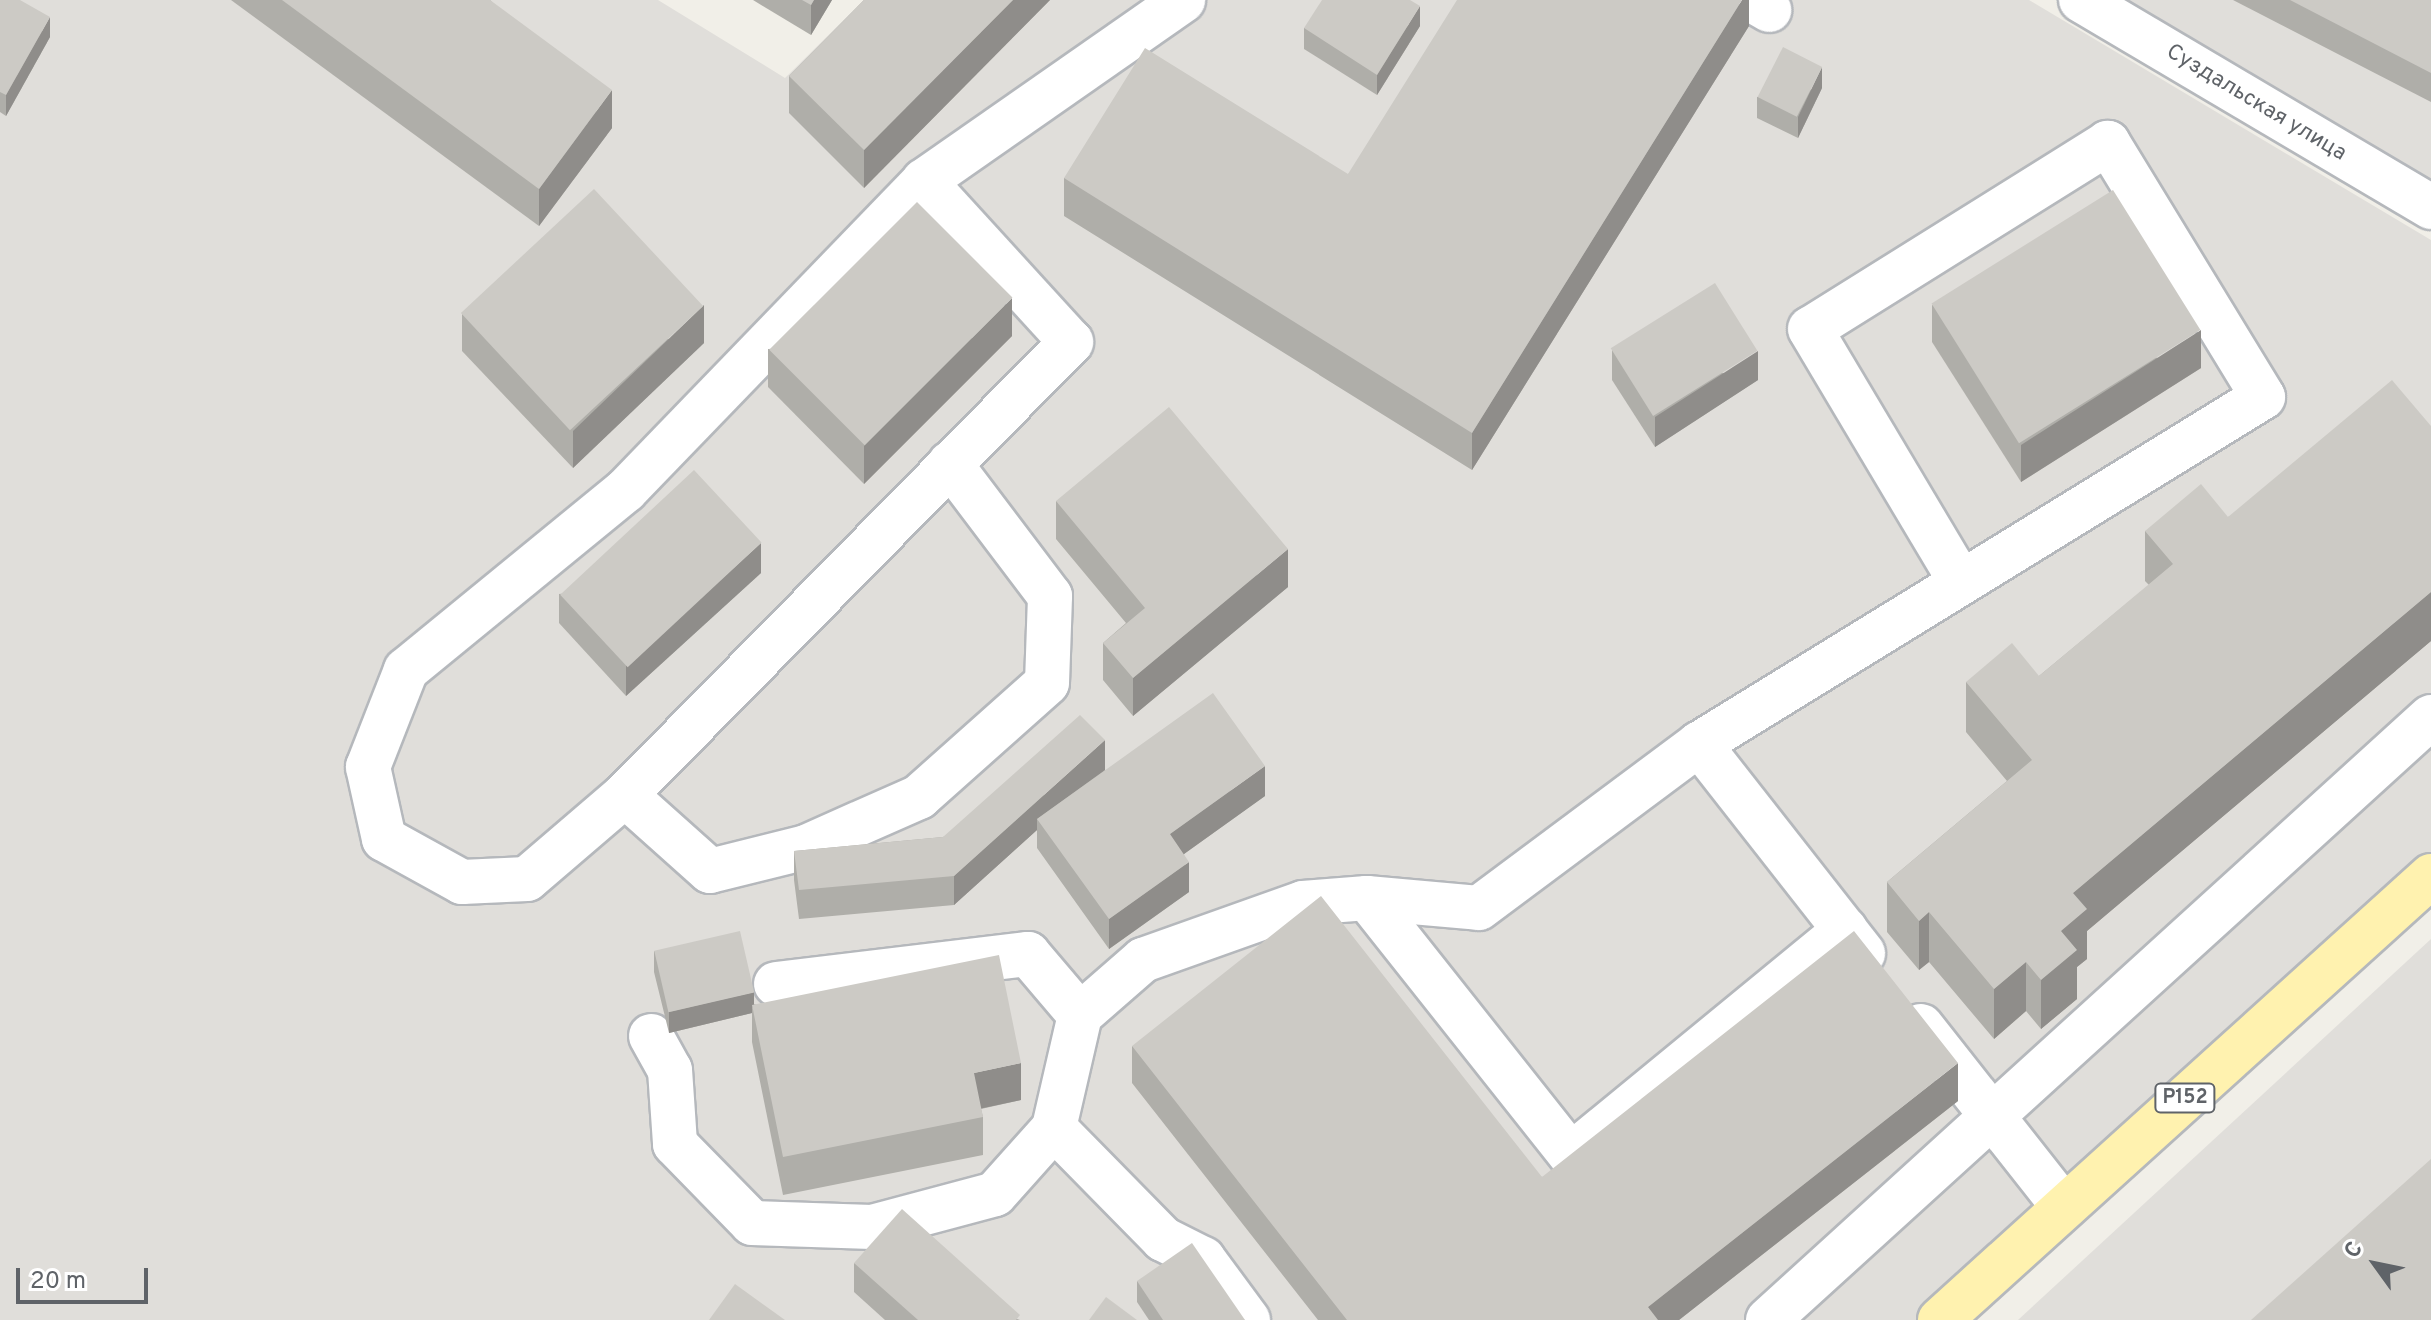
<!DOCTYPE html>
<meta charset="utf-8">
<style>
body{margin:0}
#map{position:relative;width:2431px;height:1320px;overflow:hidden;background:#f1efe8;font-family:Overpass,sans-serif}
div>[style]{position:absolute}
.industrial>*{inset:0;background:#e0deda}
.roads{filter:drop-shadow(2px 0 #b5b8bc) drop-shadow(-2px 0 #b5b8bc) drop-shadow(0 2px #b5b8bc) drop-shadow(0 -2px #b5b8bc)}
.minor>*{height:44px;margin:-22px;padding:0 22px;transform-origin:22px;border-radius:22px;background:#fff}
.major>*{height:44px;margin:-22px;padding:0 22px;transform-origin:22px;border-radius:22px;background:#fff2af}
.wall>*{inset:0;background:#afaea9}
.shaded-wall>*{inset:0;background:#8f8d8a}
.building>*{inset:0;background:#cccac5;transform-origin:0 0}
span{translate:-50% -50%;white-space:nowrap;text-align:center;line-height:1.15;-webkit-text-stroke:7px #fff;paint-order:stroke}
.shield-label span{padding:2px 6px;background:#fff;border:2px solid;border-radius:6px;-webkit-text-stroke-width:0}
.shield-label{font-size:20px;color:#5f6368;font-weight:700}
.street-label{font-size:22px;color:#5f6368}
.north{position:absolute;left:2335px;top:1224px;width:80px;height:80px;-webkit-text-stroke:6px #fff;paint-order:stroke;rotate:303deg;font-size:22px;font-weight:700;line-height:32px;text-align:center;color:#5f6368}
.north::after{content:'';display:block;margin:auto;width:28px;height:36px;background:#5f6368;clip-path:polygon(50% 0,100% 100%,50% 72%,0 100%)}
.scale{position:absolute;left:16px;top:1268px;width:132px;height:36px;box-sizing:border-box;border:4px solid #5f6368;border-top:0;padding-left:10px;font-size:24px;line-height:28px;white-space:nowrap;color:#5f6368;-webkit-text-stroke:6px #fff;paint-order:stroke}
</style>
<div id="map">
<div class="industrial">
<div style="clip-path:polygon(0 0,658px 0,785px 78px,864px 0,2029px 0,2431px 240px,2431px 855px,1916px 1320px,0 1320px)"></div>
<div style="clip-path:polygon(2121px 0,2431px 0,2431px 184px)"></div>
<div style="clip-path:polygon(2431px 939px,2431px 1320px,2018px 1320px)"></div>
</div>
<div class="roads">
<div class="minor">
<div style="left:1752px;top:0;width:20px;rotate:30deg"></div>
<div style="left:2081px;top:0;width:407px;rotate:30.6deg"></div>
<div style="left:924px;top:181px;width:218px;rotate:47.6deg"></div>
<div style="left:1071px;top:342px;width:636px;rotate:134.55deg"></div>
<div style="left:625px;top:795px;width:129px;rotate:139.4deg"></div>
<div style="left:527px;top:879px;width:65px;rotate:177.4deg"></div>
<div style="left:462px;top:882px;width:89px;rotate:-151.1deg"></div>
<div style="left:384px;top:839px;width:74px;rotate:-102.5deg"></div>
<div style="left:368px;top:767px;width:104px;rotate:-68.6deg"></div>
<div style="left:406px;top:670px;width:284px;rotate:-39.3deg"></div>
<div style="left:626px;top:490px;width:429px;rotate:-46deg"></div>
<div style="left:924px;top:181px;width:316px;rotate:-34.9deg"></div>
<div style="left:1699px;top:744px;width:266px;rotate:51.9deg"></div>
<div style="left:625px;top:795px;width:114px;rotate:41.8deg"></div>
<div style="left:710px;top:871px;width:99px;rotate:-14deg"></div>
<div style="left:806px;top:847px;width:124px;rotate:-23.9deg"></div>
<div style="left:919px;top:797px;width:171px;rotate:-41.7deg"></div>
<div style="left:1047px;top:683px;width:87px;rotate:-88deg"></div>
<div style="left:1050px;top:596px;width:166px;rotate:-127.1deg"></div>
<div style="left:1367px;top:898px;width:328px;rotate:51.6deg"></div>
<div style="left:1571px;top:1155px;width:355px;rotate:-39.4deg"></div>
<div style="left:776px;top:984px;width:254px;rotate:-6.8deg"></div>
<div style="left:1028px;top:954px;width:80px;rotate:49.6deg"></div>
<div style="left:1080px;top:1015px;width:116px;rotate:103deg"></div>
<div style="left:1080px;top:1015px;width:84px;rotate:-41.1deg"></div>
<div style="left:1143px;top:960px;width:170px;rotate:-19.6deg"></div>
<div style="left:1303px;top:903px;width:64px;rotate:-4.5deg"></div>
<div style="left:1367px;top:898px;width:112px;rotate:5.1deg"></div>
<div style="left:1479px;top:908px;width:274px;rotate:-36.7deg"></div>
<div style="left:1699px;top:744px;width:662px;rotate:-31.6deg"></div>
<div style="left:2263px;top:397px;width:298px;rotate:-121.4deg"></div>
<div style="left:2108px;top:143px;width:351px;rotate:148deg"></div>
<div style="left:1810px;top:329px;width:293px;rotate:59.2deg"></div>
<div style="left:1921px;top:1026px;width:231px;rotate:51.7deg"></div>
<div style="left:651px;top:1036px;width:39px;rotate:61deg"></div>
<div style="left:670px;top:1070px;width:74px;rotate:86.1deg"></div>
<div style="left:675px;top:1144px;width:110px;rotate:45.7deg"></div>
<div style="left:752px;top:1223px;width:120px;rotate:1.9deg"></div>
<div style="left:872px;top:1227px;width:127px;rotate:-15deg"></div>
<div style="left:995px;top:1194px;width:89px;rotate:-48.2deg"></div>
<div style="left:1054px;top:1128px;width:156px;rotate:45.5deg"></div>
<div style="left:1163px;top:1239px;width:45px;rotate:26.6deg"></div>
<div style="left:1203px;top:1259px;width:76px;rotate:53.6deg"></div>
<div style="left:1768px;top:1320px;width:896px;rotate:-42.29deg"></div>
</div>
<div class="major">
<div style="left:1940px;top:1320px;width:662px;rotate:-42.12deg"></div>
</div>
</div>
<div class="wall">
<div style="clip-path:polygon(0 0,50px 37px,6px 116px,0 112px)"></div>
<div style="clip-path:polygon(231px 0,490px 0,612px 128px,539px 226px)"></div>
<div style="clip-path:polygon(753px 0,832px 0,811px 35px)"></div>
<div style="clip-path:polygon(864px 0,1050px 0,864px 188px,789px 113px,789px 76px)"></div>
<div style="clip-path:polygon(1749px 0,1749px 26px,1472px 470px,1064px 216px,1064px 178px,1348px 174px)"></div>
<div style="clip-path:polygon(2233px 0,2431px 0,2431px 102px)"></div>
<div style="clip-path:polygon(1420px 26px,1377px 95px,1304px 49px,1304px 28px)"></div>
<div style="clip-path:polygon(1822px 88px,1798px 138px,1757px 118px,1757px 97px)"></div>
<div style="clip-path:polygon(1932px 305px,2201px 368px,2021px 482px,1932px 342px)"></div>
<div style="clip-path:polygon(462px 314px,704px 343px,573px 468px,462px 351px)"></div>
<div style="clip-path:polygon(1012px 336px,864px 484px,768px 387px,768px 349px)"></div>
<div style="clip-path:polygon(1612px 350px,1758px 380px,1655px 447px,1612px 380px)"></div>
<div style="clip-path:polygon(2431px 426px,2431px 641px,2087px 931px,2087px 959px,2077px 967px,2077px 999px,2041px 1029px,2026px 1011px,1994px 1039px,1929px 962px,1919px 970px,1887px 932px,1887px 882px,2007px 781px,1966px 732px,1966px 682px,2039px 676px,2149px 585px,2145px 581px,2145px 531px,2228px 517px)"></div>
<div style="clip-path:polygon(1056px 501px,1288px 587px,1133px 716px,1103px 680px,1103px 643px,1126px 623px,1056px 539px)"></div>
<div style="clip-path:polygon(761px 573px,626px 696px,559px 623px,559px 594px)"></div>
<div style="clip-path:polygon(1105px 770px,1265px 796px,1184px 854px,1189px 892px,1109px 949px,1037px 848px,1037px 830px,954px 905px,799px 919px,794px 880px,794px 851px,943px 837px)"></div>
<div style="clip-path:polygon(654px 951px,754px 1004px,1021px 1100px,981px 1109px,983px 1117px,983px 1155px,783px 1195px,752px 1042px,752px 1013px,669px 1033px,654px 972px)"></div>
<div style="clip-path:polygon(1132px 1046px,1542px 1177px,1958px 1101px,1679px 1320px,1318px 1320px,1132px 1083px)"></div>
<div style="clip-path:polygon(854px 1263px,1020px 1320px,885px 1320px,854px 1292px)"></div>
<div style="clip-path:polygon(1137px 1281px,1245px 1320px,1149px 1320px,1137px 1302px)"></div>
</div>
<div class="shaded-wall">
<div style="clip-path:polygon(814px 0,832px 0,811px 35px,811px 5px)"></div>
<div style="clip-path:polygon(1013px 0,1050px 0,864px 188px,864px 150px)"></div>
<div style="clip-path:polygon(1742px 0,1749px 0,1749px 26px,1472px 470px,1472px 433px)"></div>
<div style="clip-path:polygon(1420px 6px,1420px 26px,1377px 95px,1377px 75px)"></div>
<div style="clip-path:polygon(50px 17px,50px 37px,6px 116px,6px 95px)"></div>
<div style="clip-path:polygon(1822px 67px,1822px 88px,1798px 138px,1798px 117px)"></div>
<div style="clip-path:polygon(612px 90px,612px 128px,539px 226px,539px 189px)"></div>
<div style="clip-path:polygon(1012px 298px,1012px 336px,864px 484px,864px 446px)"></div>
<div style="clip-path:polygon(704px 305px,704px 343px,573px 468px,573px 431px)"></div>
<div style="clip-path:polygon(2201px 330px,2201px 368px,2021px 482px,2021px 445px)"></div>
<div style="clip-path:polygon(1758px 351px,1758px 380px,1655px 447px,1655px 417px)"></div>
<div style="clip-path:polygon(761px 543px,761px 573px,626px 696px,626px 666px)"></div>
<div style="clip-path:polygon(1288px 549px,1288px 587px,1133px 716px,1133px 678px)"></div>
<div style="clip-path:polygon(2431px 592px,2431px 641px,2087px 931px,2087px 959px,2077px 967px,2077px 999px,2041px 1029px,2041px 980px,2061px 931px,2073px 893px)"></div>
<div style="clip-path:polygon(1105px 740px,1105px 770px,1037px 819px,1037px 830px,954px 905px,954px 876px)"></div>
<div style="clip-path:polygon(1265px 766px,1265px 796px,1170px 864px,1170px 834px)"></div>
<div style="clip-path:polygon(1189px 862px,1189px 892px,1109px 949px,1109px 919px)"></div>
<div style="clip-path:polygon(1929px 912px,1929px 962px,1919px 970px,1919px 921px)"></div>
<div style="clip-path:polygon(2026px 962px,2026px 1011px,1994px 1039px,1994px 989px)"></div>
<div style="clip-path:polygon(754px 992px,754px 1012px,752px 1005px,752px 1013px,669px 1033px,669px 1012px)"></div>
<div style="clip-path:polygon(1021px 1063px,1021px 1100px,974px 1110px,974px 1073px)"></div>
<div style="clip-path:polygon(1958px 1063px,1958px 1101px,1679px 1320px,1648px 1320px,1648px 1307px)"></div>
</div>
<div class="building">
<div style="clip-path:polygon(0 0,20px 0,50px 17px,6px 95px,0 92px)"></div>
<div style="clip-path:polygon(282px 0,490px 0,612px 90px,539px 189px)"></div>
<div style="clip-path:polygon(802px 0,814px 0,811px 5px)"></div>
<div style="clip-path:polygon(864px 0,1013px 0,864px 150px,789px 76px)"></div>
<div style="clip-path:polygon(1322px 0,1410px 0,1420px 6px,1377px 75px,1304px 28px)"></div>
<div style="clip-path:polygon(1457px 0,1742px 0,1472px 433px,1064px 178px,1145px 48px,1348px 174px)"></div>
<div style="clip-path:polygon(2290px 0,2431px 0,2431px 73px)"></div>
<div style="left:1783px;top:47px;width:44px;height:56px;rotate:27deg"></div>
<div style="left:594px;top:189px;width:160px;height:182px;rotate:47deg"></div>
<div style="left:2113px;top:190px;width:165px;height:214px;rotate:58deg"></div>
<div style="left:917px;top:202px;width:135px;height:209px;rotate:45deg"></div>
<div style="left:1715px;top:283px;width:80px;height:123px;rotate:58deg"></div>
<div style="clip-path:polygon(2392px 380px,2431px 426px,2431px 592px,2073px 893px,2087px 909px,2061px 931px,2077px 950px,2041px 980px,2026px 962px,1994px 989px,1929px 912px,1919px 921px,1887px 882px,2032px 760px,1966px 682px,2012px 643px,2039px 676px,2173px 564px,2145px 531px,2201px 484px,2228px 517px)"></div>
<div style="clip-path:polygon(1169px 407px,1288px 549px,1133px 678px,1103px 643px,1145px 608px,1056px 501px)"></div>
<div style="left:694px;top:470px;width:99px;height:183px;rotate:47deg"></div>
<div style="clip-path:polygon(1213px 693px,1265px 766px,1170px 834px,1189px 862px,1109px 919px,1037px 819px)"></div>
<div style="clip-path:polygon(1080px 715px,1105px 740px,954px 876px,799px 890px,794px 851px,943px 837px)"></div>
<div style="clip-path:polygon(1321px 896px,1542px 1177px,1854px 931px,1958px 1063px,1648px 1307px,1658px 1320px,1347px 1320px,1132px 1046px)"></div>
<div style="left:740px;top:931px;width:63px;height:88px;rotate:77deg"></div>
<div style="clip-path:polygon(999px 955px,1021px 1063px,974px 1073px,983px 1117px,783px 1157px,752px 1005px)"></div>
<div style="clip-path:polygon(2431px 1159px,2431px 1320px,2251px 1320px)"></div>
<div style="clip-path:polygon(902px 1209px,1020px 1315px,1016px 1320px,918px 1320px,854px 1263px)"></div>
<div style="clip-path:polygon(1192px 1243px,1245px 1320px,1163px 1320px,1137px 1281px)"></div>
<div style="clip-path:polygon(735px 1284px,785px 1320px,709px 1320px)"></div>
<div style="clip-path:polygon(1106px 1297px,1137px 1320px,1089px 1320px)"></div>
</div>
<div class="shield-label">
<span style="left:2185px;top:1098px">Р152</span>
</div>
<div class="street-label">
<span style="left:2256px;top:103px;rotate:31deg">Суздальская улица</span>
</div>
<div class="north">С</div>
<div class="scale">20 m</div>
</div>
